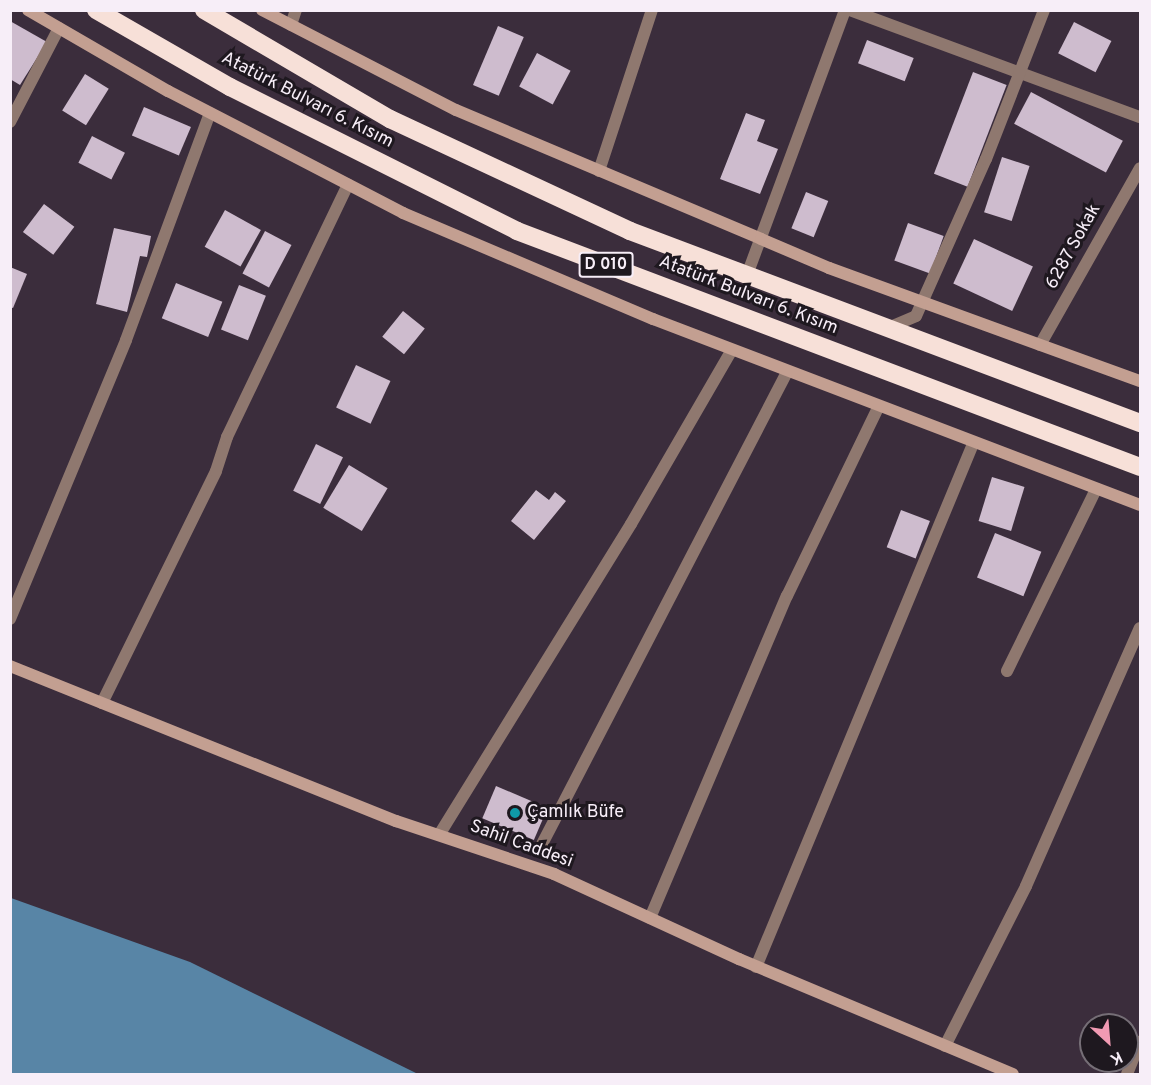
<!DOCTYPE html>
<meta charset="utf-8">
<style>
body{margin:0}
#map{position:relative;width:1151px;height:1085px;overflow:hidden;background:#3b2d3c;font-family:Overpass,sans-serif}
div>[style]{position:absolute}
.water>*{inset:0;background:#5885a6}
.building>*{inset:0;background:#cebcce;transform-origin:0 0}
.street>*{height:12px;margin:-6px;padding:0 6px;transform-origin:6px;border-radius:6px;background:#8f786f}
.secondary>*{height:12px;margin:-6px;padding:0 6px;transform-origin:6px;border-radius:6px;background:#c39f91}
.highway>*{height:18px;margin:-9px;padding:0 9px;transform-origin:9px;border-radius:9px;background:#f7e0d8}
.dots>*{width:16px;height:16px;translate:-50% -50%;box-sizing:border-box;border:3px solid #1e181f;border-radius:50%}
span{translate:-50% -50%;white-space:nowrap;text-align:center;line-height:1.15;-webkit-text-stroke:6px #1e181f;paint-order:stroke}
.shield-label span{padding:2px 4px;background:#1e181f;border:2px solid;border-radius:4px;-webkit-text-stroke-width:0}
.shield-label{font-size:16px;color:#f7eef8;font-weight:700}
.street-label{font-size:18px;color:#f7eef8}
.poi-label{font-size:18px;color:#f7eef8}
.left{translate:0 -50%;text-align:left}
.frame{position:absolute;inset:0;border:12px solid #f7eef8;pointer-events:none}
.north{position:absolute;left:1079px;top:1013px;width:60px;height:60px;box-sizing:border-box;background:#1e181f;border:2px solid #756e76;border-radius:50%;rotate:154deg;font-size:16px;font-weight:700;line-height:24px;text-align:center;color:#f7eef8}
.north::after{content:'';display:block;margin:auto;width:21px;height:27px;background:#f19ab3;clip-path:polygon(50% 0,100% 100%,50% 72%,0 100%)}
</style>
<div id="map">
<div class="water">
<div style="clip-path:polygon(11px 898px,190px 962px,418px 1074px,11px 1074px)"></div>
</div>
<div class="building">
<div style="clip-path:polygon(10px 21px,47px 42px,20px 85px,10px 79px)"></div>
<div style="left:1074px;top:22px;width:42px;height:35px;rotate:27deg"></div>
<div style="left:498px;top:26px;width:28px;height:64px;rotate:23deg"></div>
<div style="left:867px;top:40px;width:50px;height:25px;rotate:21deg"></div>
<div style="left:537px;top:53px;width:38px;height:38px;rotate:28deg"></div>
<div style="left:973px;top:72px;width:36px;height:109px;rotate:21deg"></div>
<div style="left:85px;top:74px;width:28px;height:43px;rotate:32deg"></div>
<div style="left:1031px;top:92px;width:104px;height:36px;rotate:28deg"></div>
<div style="left:144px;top:107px;width:51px;height:31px;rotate:23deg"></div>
<div style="clip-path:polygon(746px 113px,765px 120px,757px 141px,778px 149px,760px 194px,720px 179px)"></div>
<div style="left:92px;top:136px;width:37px;height:30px;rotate:27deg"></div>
<div style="left:1002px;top:157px;width:29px;height:58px;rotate:18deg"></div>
<div style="left:806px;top:192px;width:24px;height:39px;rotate:22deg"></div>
<div style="left:44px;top:204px;width:38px;height:35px;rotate:37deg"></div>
<div style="left:225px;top:210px;width:41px;height:42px;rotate:29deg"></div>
<div style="left:908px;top:223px;width:38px;height:40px;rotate:20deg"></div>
<div style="clip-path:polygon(114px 228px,151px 236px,147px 257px,140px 256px,127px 312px,96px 304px)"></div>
<div style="left:265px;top:231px;width:30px;height:48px;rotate:28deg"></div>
<div style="left:974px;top:239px;width:65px;height:49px;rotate:25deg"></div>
<div style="clip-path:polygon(10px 267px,27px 274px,13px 308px,10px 307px)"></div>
<div style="left:176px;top:283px;width:50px;height:38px;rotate:22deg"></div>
<div style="left:239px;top:285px;width:29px;height:48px;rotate:22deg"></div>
<div style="left:403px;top:311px;width:28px;height:33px;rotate:39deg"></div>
<div style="left:356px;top:365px;width:38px;height:47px;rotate:25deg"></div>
<div style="left:316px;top:444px;width:30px;height:52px;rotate:26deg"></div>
<div style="left:349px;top:465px;width:45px;height:50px;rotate:31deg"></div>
<div style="left:992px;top:477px;width:34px;height:46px;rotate:17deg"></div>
<div style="clip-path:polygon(536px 490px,549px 500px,555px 492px,566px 501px,534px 540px,511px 521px)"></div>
<div style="left:901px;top:510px;width:31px;height:40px;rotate:21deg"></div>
<div style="left:995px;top:533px;width:50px;height:48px;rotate:22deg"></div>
<div style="left:496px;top:786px;width:56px;height:35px;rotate:23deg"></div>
</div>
<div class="street">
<div style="left:850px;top:10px;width:309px;rotate:20.3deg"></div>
<div style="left:291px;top:25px;width:16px;rotate:-72deg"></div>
<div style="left:10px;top:122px;width:106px;rotate:-62.5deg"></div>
<div style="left:599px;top:171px;width:169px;rotate:-71.8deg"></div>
<div style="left:747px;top:275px;width:283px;rotate:-69.7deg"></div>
<div style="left:888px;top:328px;width:30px;rotate:-23deg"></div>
<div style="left:916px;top:316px;width:172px;rotate:-66deg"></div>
<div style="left:986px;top:159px;width:160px;rotate:-68.7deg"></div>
<div style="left:1040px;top:345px;width:203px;rotate:-60.5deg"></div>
<div style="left:10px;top:619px;width:302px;rotate:-67.4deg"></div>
<div style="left:126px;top:340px;width:242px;rotate:-69.7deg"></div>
<div style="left:1007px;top:671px;width:203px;rotate:-63.9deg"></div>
<div style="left:102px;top:703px;width:258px;rotate:-63.8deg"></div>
<div style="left:216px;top:471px;width:36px;rotate:-72deg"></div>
<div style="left:227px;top:437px;width:280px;rotate:-64.4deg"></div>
<div style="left:439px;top:835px;width:365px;rotate:-58.3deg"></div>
<div style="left:631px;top:524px;width:201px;rotate:-59.9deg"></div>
<div style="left:540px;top:848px;width:536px;rotate:-62.57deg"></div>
<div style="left:650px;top:918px;width:350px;rotate:-67deg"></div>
<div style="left:787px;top:596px;width:209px;rotate:-64.2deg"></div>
<div style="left:756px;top:967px;width:566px;rotate:-67.47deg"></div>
<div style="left:945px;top:1046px;width:179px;rotate:-63.1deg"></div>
<div style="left:1026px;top:886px;width:282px;rotate:-66.2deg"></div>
<div style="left:1127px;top:1074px;width:35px;rotate:-68deg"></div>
</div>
<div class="secondary">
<div style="left:28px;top:10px;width:162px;rotate:30.1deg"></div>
<div style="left:168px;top:91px;width:265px;rotate:27.4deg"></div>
<div style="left:403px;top:213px;width:272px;rotate:23deg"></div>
<div style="left:653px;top:319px;width:521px;rotate:20.9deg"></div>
<div style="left:262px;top:10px;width:218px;rotate:27.3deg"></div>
<div style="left:456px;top:110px;width:331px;rotate:22.9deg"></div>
<div style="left:761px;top:239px;width:74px;rotate:23.1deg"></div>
<div style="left:829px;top:268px;width:331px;rotate:20deg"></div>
<div style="left:10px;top:666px;width:416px;rotate:21.9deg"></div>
<div style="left:396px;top:821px;width:167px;rotate:18.5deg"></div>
<div style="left:554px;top:874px;width:204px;rotate:24.7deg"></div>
<div style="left:739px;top:959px;width:297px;rotate:22.8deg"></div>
</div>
<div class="highway">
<div style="left:96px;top:10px;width:155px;rotate:29.9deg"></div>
<div style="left:230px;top:87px;width:321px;rotate:26.6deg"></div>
<div style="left:517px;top:231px;width:666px;rotate:20.75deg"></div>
<div style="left:204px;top:10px;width:216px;rotate:30.4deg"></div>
<div style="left:390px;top:119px;width:265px;rotate:25deg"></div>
<div style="left:630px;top:231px;width:545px;rotate:20.63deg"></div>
</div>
<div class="dots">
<div style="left:515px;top:813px;background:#0f9aa8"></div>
</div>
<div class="shield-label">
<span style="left:606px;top:265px">D 010</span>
</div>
<div class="street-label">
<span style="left:307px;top:101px;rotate:27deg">Atatürk Bulvarı 6. Kısım</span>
<span style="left:1074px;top:247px;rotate:-61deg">6287 Sokak</span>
<span style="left:748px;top:296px;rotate:21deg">Atatürk Bulvarı 6. Kısım</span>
<span style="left:521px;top:845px;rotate:20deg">Sahil Caddesi</span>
</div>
<div class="poi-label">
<span class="left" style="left:527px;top:813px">Çamlık Büfe</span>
</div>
<div class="frame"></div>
<div class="north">K</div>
</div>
